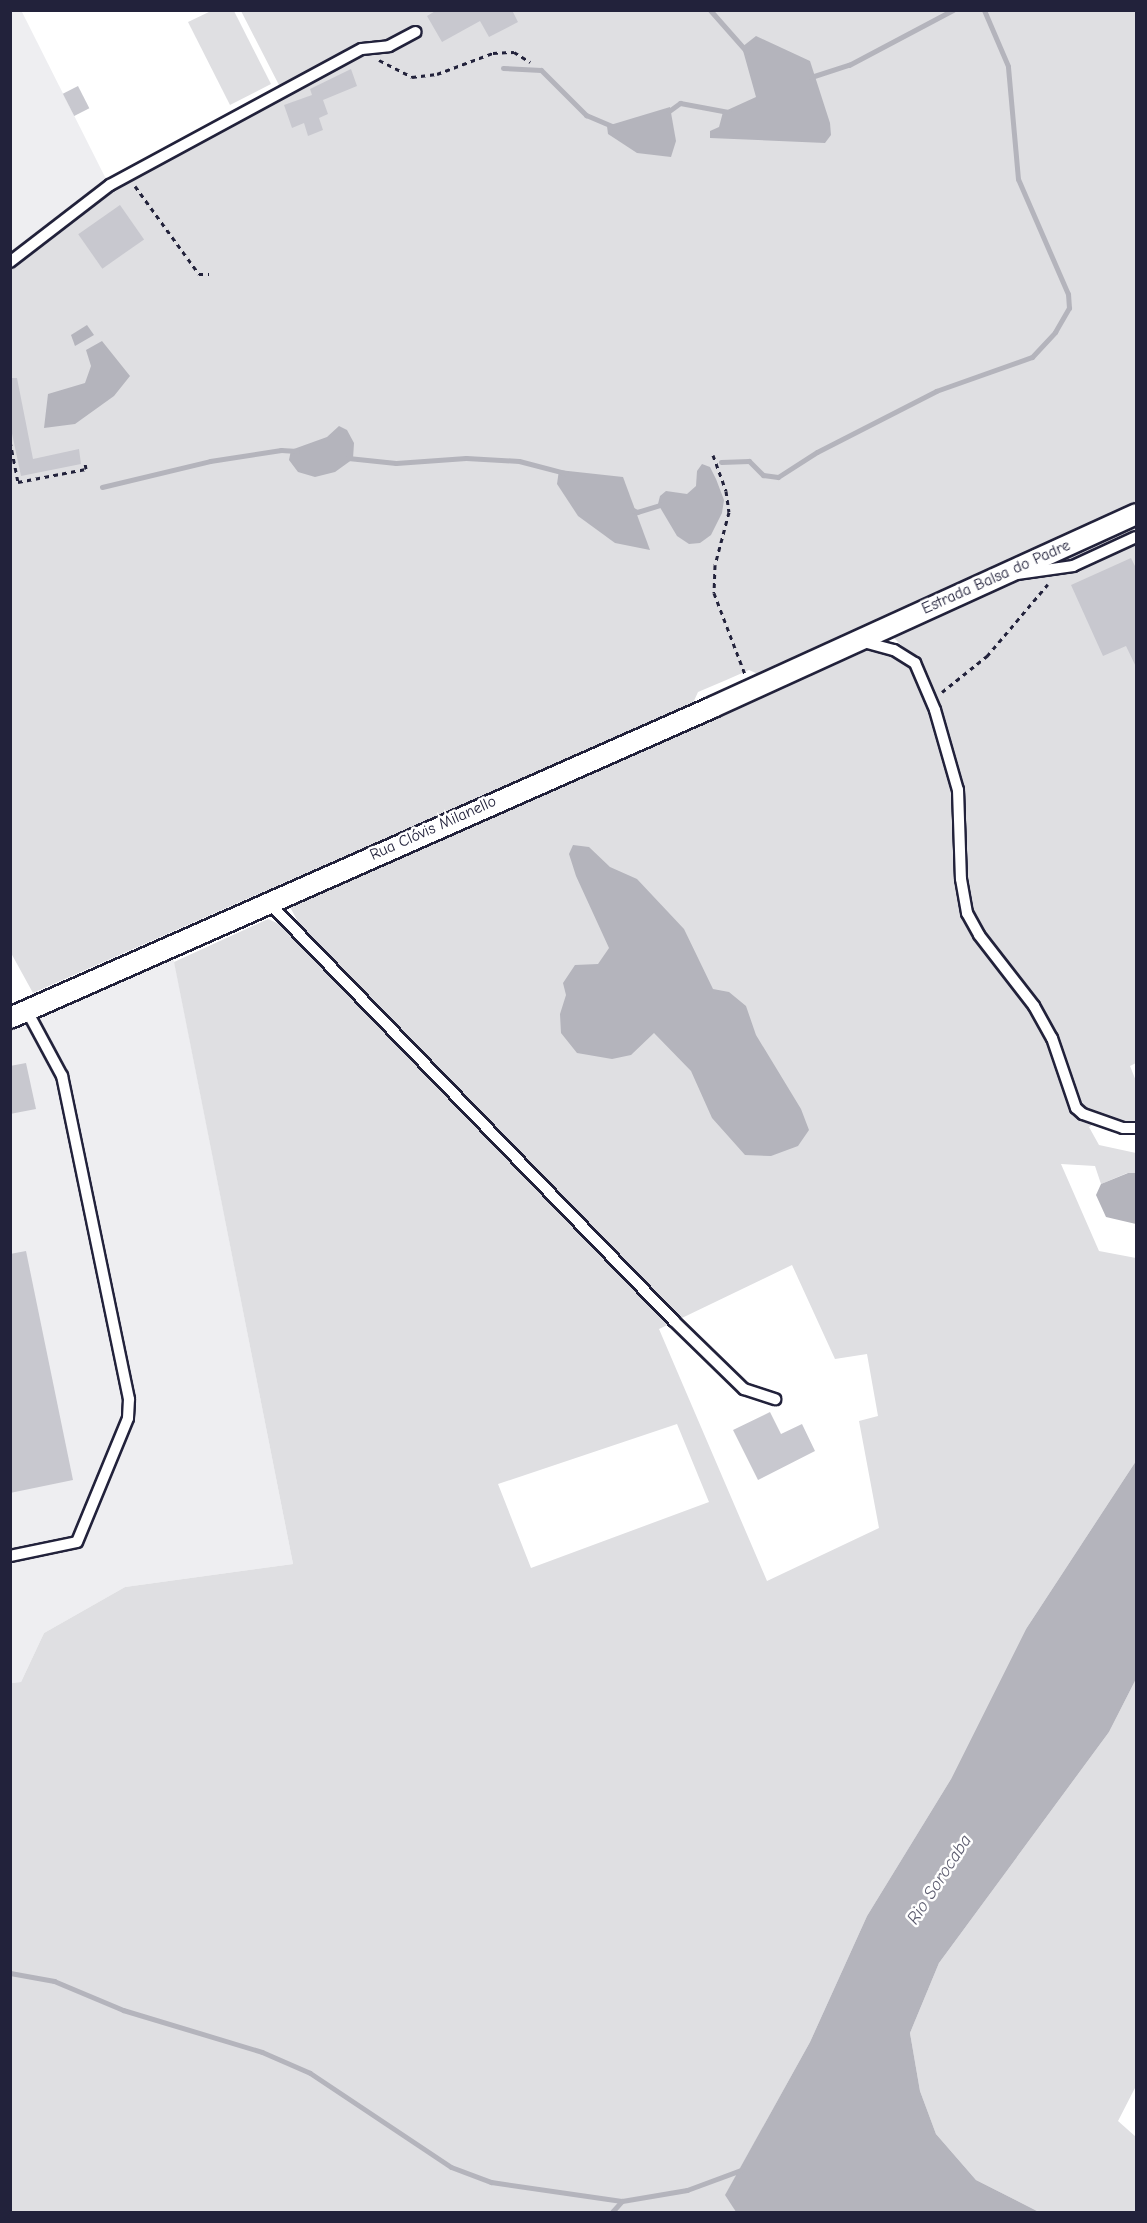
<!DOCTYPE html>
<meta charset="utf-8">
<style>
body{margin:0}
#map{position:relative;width:1147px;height:2223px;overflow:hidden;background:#fff;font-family:"Comic Neue",sans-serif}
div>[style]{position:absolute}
.built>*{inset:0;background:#eeeef1}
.green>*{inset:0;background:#dfdfe2}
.water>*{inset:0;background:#b4b4bc}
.stream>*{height:5px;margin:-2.5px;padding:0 2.5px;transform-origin:2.5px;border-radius:2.5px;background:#b4b4bc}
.building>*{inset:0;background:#c8c8cf;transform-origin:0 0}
.path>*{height:3px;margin-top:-1.5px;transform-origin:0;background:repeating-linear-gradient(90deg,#22223b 0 4.5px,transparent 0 9px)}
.roads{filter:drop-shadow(2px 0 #22223b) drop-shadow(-2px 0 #22223b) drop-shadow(0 2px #22223b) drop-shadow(0 -2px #22223b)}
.service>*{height:10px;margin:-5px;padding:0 5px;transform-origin:5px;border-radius:5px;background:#fff}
.minor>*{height:20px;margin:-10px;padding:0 10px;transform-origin:10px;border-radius:10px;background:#fff}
span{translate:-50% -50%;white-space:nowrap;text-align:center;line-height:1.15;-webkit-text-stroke:5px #fff;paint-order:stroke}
.street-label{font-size:16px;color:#22223b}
.water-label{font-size:18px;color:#5c5c6f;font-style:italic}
.frame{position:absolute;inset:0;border:12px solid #22223b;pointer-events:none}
</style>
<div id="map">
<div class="built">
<div style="clip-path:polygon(21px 10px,107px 181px,11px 255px,10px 11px)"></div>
<div style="clip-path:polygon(169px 935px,293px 1564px,125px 1587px,44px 1633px,21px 1682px,11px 1683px,10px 1004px)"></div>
</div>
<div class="green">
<div style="clip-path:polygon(211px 11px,234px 11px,271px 84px,230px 105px,188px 22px)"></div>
<div style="clip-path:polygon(241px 11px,1136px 11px,1136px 508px,760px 675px,749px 670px,724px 681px,698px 692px,693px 703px,33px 993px,11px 953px,11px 255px,107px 181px,280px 87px)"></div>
<div style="clip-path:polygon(evenodd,1136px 520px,1136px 1063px,1130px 1066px,1136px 1081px,1136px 1124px,1124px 1124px,1106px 1115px,1089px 1127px,1099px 1145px,1136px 1153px,1136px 1173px,1127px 1173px,1101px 1184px,1095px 1166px,1061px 1164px,1099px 1251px,1136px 1258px,1136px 1461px,1026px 1629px,951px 1779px,867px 1916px,810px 2042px,726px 2194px,736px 2212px,11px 2212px,11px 1683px,21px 1682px,44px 1633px,125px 1587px,293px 1564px,174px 962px,268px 919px,286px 927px,297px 920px,290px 907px,864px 652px,874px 649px,901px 659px,907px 651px,890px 634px,999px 584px,1035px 577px,1035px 567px,1136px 520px,792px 1265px,835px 1359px,867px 1354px,878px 1416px,859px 1421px,879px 1528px,767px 1581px,659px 1329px,792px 1265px,1136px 520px,677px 1424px,709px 1502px,531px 1568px,498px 1484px,677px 1424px)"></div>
<div style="clip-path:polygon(1136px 1679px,1136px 2086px,1118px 2121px,1136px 2137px,1136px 2212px,1039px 2212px,976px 2180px,936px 2134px,920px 2091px,910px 2033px,939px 1963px,1109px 1732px)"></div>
</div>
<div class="water">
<div style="clip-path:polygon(756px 36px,810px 61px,830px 123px,831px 135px,825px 143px,710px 138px,710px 131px,719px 127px,723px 112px,756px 97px,742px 47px)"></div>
<div style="clip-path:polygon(670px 107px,676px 141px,671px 157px,637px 153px,608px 134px,607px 126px)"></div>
<div style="clip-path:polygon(87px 325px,94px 335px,75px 346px,71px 335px)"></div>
<div style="clip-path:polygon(102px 341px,130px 376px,114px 396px,75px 424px,44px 428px,48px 394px,85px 383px,91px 366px,86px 350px)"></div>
<div style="clip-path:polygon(339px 426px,347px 430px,354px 443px,353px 459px,335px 472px,315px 477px,298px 472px,289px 460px,291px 450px,327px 437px)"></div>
<div style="clip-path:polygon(702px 464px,710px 467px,716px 479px,724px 500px,722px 513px,711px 535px,700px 543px,689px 544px,677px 536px,658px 504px,660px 496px,666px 491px,687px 494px,696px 486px,697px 471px)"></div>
<div style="clip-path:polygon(559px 470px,623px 477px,650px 550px,615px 543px,578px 516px,557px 484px)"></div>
<div style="clip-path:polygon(573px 845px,589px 847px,610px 867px,637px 879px,684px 929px,713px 989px,729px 992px,746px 1006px,756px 1035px,801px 1109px,809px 1130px,798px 1146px,771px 1156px,745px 1155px,712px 1118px,691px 1071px,654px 1033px,631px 1055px,612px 1059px,577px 1053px,561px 1033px,560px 1014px,566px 995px,563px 983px,575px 965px,598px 964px,609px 948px,576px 876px,569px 854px)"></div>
<div style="clip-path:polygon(1128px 1173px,1136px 1173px,1136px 1224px,1106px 1217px,1096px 1195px,1101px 1184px)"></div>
<div style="clip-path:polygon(1136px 1461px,1136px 1679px,1109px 1732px,939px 1963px,910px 2033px,920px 2091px,936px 2134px,976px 2180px,1039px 2212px,736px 2212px,725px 2195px,810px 2042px,867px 1916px,951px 1779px,1026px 1629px)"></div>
</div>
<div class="stream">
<div style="left:710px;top:10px;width:56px;rotate:48.6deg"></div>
<div style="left:503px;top:68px;width:38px;rotate:3deg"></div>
<div style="left:541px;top:70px;width:64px;rotate:45deg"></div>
<div style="left:586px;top:115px;width:30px;rotate:23deg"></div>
<div style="left:811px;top:77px;width:40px;rotate:-18deg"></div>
<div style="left:849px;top:65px;width:118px;rotate:-27.9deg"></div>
<div style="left:669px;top:111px;width:14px;rotate:-36deg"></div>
<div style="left:680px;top:103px;width:49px;rotate:10.6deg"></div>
<div style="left:348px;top:458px;width:48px;rotate:5.9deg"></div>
<div style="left:396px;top:463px;width:70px;rotate:-4.1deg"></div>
<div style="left:466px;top:458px;width:53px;rotate:3.2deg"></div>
<div style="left:519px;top:461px;width:48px;rotate:14.6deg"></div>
<div style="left:721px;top:462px;width:28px;rotate:-2deg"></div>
<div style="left:749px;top:461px;width:20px;rotate:45deg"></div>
<div style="left:763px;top:475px;width:15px;rotate:8deg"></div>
<div style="left:778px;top:477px;width:46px;rotate:-32.7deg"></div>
<div style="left:817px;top:452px;width:134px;rotate:-27.1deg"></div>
<div style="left:936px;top:391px;width:102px;rotate:-19.5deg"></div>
<div style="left:1032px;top:357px;width:34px;rotate:-47deg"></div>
<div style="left:1055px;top:332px;width:28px;rotate:-60deg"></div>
<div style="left:1069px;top:308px;width:14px;rotate:-94deg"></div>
<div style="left:1068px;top:294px;width:125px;rotate:-113.5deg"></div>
<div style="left:1018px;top:179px;width:113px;rotate:-95.1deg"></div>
<div style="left:1008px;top:66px;width:61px;rotate:-113.2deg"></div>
<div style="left:102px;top:487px;width:111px;rotate:-13.5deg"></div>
<div style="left:210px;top:461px;width:72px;rotate:-8.8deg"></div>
<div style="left:281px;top:450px;width:16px;rotate:4deg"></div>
<div style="left:631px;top:509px;width:7px;rotate:27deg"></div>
<div style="left:637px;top:512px;width:28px;rotate:-17deg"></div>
<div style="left:10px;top:1973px;width:45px;rotate:10.3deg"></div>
<div style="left:54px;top:1981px;width:75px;rotate:22.8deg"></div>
<div style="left:123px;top:2010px;width:145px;rotate:16.8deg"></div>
<div style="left:262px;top:2052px;width:52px;rotate:23.6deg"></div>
<div style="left:310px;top:2073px;width:169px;rotate:33.7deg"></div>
<div style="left:451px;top:2167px;width:43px;rotate:20.6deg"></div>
<div style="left:491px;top:2182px;width:132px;rotate:8.3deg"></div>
<div style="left:622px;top:2201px;width:66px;rotate:-9.6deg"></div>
<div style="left:687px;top:2190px;width:58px;rotate:-20.3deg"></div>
<div style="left:612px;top:2212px;width:15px;rotate:-48deg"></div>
</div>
<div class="building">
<div style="clip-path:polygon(437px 10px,512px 10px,518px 22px,489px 37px,480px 21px,442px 42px,427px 16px)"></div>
<div style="clip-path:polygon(351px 69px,357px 86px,323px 100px,328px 114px,319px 118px,323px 130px,308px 136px,304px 123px,292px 128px,284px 105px,312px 95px,310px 89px)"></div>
<div style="left:78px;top:86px;width:25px;height:17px;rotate:63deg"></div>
<div style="left:120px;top:205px;width:42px;height:51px;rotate:55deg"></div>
<div style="clip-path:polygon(10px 378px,17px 378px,33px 459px,79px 449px,81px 464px,21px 476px,10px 424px)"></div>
<div style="clip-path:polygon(1131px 558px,1137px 570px,1137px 669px,1126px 646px,1103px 656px,1071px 585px)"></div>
<div style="clip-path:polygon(26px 1063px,36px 1109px,10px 1114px,10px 1066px)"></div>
<div style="clip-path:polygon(26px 1251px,73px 1480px,10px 1493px,10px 1254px)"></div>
<div style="clip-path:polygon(770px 1412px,781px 1434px,802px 1424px,815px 1451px,758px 1480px,733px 1430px)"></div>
</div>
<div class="path">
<div style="left:379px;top:60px;width:37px;rotate:27deg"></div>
<div style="left:412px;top:77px;width:25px;rotate:-7deg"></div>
<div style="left:437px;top:74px;width:60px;rotate:-20.6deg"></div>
<div style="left:493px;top:53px;width:21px;rotate:-3deg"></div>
<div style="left:514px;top:52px;width:19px;rotate:32deg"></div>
<div style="left:135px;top:186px;width:109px;rotate:54deg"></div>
<div style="left:199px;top:274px;width:10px"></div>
<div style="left:10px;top:441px;width:42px;rotate:79deg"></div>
<div style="left:18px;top:482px;width:69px;rotate:-10.8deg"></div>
<div style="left:86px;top:469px;width:6px;rotate:-99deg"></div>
<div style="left:713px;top:455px;width:38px;rotate:70deg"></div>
<div style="left:726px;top:491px;width:21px;rotate:82deg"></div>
<div style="left:729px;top:512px;width:55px;rotate:104.8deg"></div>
<div style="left:715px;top:565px;width:28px;rotate:92deg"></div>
<div style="left:714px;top:593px;width:87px;rotate:69.1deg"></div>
<div style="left:942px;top:692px;width:58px;rotate:-38.7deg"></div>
<div style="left:987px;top:656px;width:94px;rotate:-49.7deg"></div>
</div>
<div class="roads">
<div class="service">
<div style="left:10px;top:262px;width:126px;rotate:-37.6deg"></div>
<div style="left:110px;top:185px;width:286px;rotate:-28.4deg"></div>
<div style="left:362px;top:49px;width:27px;rotate:-6deg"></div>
<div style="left:389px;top:46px;width:30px;rotate:-28deg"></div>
<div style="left:1017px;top:574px;width:57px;rotate:-8.1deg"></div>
<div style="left:1073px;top:566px;width:69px;rotate:-24.7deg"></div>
<div style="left:860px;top:641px;width:35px;rotate:15deg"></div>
<div style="left:894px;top:650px;width:25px;rotate:32deg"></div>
<div style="left:915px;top:663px;width:51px;rotate:66.9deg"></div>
<div style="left:935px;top:710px;width:83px;rotate:74deg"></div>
<div style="left:958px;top:790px;width:89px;rotate:88.1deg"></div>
<div style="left:961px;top:879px;width:35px;rotate:80deg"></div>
<div style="left:967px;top:913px;width:25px;rotate:61deg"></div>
<div style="left:979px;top:935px;width:90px;rotate:52.2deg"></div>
<div style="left:1034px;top:1006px;width:37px;rotate:61deg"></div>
<div style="left:1052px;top:1038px;width:74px;rotate:71.1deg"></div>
<div style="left:1076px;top:1108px;width:9px;rotate:41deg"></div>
<div style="left:1083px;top:1114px;width:42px;rotate:19.3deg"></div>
<div style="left:1123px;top:1128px;width:13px"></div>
<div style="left:268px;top:902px;width:583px;rotate:45.9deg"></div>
<div style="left:674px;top:1321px;width:98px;rotate:44.2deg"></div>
<div style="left:744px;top:1389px;width:33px;rotate:18deg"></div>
<div style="left:10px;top:1556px;width:68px;rotate:-11.8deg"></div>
<div style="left:77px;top:1542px;width:134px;rotate:-67.6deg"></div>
<div style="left:128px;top:1418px;width:19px;rotate:-87deg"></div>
<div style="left:129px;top:1399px;width:330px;rotate:-101.7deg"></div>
<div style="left:62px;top:1076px;width:74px;rotate:-118.3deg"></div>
</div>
<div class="minor">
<div style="left:10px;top:1018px;width:769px;rotate:-23.86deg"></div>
<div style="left:713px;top:707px;width:465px;rotate:-24.5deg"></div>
</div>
</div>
<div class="street-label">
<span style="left:996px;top:577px;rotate:-24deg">Estrada Balsa do Padre</span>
<span style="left:433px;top:828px;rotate:-24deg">Rua Clóvis Milanello</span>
</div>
<div class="water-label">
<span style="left:940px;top:1880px;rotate:-57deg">Rio Sorocaba</span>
</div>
<div class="frame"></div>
</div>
